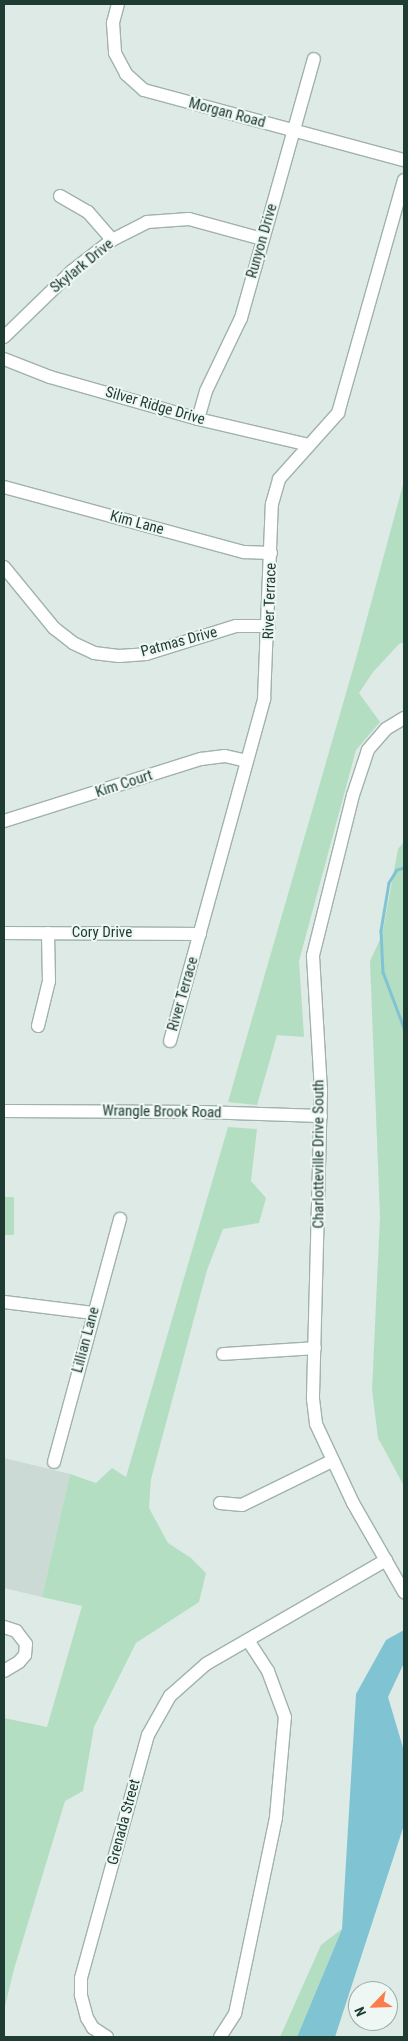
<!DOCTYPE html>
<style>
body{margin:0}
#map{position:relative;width:408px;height:2041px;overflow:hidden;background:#ddeae5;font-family:"Roboto Condensed",sans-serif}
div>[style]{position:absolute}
.built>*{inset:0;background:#cbdad4}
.green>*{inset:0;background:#b4dec1;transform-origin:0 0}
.water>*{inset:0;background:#80c4d4}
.stream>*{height:2.5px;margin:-1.25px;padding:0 1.25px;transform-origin:1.25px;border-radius:1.25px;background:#80c4d4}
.roads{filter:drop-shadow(1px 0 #a0b2ac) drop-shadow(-1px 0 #a0b2ac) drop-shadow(0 1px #a0b2ac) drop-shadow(0 -1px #a0b2ac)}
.minor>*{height:12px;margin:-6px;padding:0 6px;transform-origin:6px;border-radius:6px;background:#fff}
span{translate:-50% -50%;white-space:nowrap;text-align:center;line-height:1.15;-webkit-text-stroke:4px #eef7f3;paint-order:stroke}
.street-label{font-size:15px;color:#1e3b34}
.frame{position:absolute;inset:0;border:5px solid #1e3b34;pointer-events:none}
.north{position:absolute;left:348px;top:1981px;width:50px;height:50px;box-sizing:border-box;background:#eef7f3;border:1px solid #9baca7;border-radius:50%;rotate:246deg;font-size:14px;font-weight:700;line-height:20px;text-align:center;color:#1e3b34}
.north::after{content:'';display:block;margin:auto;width:18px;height:22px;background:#fc7d4a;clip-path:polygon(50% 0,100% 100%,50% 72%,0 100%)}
</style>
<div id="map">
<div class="built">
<div style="clip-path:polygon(4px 1458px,70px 1474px,42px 1597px,4px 1588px)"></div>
</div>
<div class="green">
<div style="clip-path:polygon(404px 481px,404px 642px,399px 644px,373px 672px,359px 693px,380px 722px,356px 750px,299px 961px,304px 1037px,277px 1035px,257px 1105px,228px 1102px,357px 655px)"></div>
<div style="clip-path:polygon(404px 842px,404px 1486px,378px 1438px,372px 1390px,380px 1217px,370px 961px,382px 935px,398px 849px)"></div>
<div style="clip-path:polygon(228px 1127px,257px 1129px,251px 1181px,266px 1198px,259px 1223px,223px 1229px,207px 1270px,151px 1479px,149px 1508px,168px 1543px,191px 1558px,206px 1573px,199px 1602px,136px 1643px,94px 1727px,83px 1791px,65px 1801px,14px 1969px,5px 2006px,4px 2037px,4px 1718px,47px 1727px,82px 1606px,42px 1597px,70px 1474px,96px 1483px,112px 1468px,126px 1477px)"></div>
<div style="left:4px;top:1197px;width:10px;height:38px"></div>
<div style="clip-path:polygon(342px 1929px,297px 2037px,280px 2037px,321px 1945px)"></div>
</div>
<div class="water">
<div style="clip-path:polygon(404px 1630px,404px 1663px,388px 1697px,404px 1751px,404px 1825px,335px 2037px,297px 2037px,342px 1929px,356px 1694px,386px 1640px)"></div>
</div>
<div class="stream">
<div style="left:404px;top:868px;width:7px;rotate:164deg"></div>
<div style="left:397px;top:870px;width:15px;rotate:122deg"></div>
<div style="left:389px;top:883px;width:49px;rotate:99.5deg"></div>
<div style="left:381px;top:931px;width:41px;rotate:87.2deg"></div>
<div style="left:383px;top:972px;width:60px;rotate:69.4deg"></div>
</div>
<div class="roads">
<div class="minor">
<div style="left:118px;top:4px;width:20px;rotate:105deg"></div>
<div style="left:113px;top:23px;width:30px;rotate:86deg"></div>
<div style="left:115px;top:53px;width:24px;rotate:62deg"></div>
<div style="left:126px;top:74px;width:24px;rotate:42deg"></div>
<div style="left:144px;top:90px;width:269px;rotate:15.1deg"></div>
<div style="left:60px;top:196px;width:32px;rotate:30deg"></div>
<div style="left:88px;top:212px;width:37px;rotate:49deg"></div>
<div style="left:4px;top:337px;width:95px;rotate:-44.1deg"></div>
<div style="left:72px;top:271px;width:51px;rotate:-37.8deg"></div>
<div style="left:112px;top:240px;width:39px;rotate:-27deg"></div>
<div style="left:147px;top:222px;width:42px;rotate:-4.1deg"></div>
<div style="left:189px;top:219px;width:76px;rotate:15.3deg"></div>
<div style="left:4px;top:359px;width:49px;rotate:21.4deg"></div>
<div style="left:50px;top:377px;width:154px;rotate:15.8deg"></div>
<div style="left:198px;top:419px;width:114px;rotate:13.2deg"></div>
<div style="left:198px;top:419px;width:29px;rotate:-74deg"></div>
<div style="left:206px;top:391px;width:81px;rotate:-64.4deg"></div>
<div style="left:241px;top:318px;width:269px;rotate:-74.3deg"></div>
<div style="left:4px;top:487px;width:249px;rotate:15.2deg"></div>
<div style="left:244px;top:552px;width:27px;rotate:2deg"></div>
<div style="left:4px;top:567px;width:79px;rotate:50.7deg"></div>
<div style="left:54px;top:628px;width:24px;rotate:38deg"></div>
<div style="left:73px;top:643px;width:23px;rotate:25deg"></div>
<div style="left:94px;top:653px;width:25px;rotate:7deg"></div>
<div style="left:119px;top:656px;width:27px;rotate:-4deg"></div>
<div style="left:146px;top:654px;width:94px;rotate:-17.3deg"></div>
<div style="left:236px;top:626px;width:33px"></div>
<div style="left:404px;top:718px;width:21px;rotate:149deg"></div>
<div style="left:386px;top:729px;width:28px;rotate:131deg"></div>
<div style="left:368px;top:750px;width:47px;rotate:108.4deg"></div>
<div style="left:353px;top:795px;width:166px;rotate:104deg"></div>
<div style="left:313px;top:956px;width:134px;rotate:86.6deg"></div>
<div style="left:321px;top:1090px;width:309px;rotate:91.5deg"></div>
<div style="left:313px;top:1399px;width:25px;rotate:83deg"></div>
<div style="left:316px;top:1424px;width:87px;rotate:64.9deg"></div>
<div style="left:353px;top:1503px;width:103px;rotate:60.2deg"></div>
<div style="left:4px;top:821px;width:207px;rotate:-17.5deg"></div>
<div style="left:201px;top:759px;width:24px;rotate:-7deg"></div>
<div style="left:225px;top:756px;width:22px;rotate:13deg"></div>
<div style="left:4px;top:933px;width:196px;rotate:0.3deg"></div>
<div style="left:38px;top:1026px;width:46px;rotate:-76.3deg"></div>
<div style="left:49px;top:981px;width:48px;rotate:-91.2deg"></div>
<div style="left:170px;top:1041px;width:355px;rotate:-74.6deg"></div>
<div style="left:264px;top:699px;width:195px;rotate:-87.7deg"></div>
<div style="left:272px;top:504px;width:26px;rotate:-74deg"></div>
<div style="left:279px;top:479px;width:89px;rotate:-48.2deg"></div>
<div style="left:338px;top:413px;width:242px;rotate:-74.2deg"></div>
<div style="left:4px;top:1111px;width:197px;rotate:0.3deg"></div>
<div style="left:201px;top:1112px;width:120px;rotate:1.9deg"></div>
<div style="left:4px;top:1302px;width:90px;rotate:7deg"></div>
<div style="left:223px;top:1354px;width:92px;rotate:-3.7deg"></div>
<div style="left:54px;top:1462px;width:252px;rotate:-74.8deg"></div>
<div style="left:220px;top:1503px;width:22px;rotate:5deg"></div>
<div style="left:242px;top:1505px;width:100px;rotate:-26.1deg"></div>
<div style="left:4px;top:1627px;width:13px;rotate:18deg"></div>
<div style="left:16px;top:1631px;width:16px;rotate:52deg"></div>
<div style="left:26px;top:1644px;width:11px;rotate:95deg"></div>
<div style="left:25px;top:1655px;width:9px;rotate:131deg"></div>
<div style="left:19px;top:1662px;width:17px;rotate:149deg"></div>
<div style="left:107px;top:2037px;width:17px;rotate:-147deg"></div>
<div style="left:93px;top:2028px;width:12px;rotate:-121deg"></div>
<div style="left:87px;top:2018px;width:24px;rotate:-105deg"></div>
<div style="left:81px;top:1995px;width:17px;rotate:-90deg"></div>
<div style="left:81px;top:1978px;width:252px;rotate:-74.6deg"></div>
<div style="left:148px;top:1735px;width:45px;rotate:-60.6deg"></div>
<div style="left:170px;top:1696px;width:48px;rotate:-41.6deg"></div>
<div style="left:206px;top:1664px;width:208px;rotate:-30deg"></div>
<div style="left:220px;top:2037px;width:27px;rotate:-57deg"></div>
<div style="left:235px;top:2014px;width:201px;rotate:-78.2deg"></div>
<div style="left:276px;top:1817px;width:100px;rotate:-84.9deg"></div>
<div style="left:285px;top:1717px;width:49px;rotate:-110.3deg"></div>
<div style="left:268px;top:1671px;width:37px;rotate:-123deg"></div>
</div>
</div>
<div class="street-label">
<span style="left:227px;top:113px;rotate:15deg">Morgan Road</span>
<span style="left:262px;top:241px;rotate:-74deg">Runyon Drive</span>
<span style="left:82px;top:266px;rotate:-39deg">Skylark Drive</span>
<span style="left:155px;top:406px;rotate:16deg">Silver Ridge Drive</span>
<span style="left:137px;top:523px;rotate:15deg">Kim Lane</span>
<span style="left:270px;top:601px;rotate:-88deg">River Terrace</span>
<span style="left:179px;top:642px;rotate:-15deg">Patmas Drive</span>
<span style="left:124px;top:784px;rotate:-18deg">Kim Court</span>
<span style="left:102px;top:933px">Cory Drive</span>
<span style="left:183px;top:994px;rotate:-74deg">River Terrace</span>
<span style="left:162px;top:1112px;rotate:1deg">Wrangle Brook Road</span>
<span style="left:319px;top:1154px;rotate:-90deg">Charlotteville Drive South</span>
<span style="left:86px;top:1340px;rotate:-75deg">Lillian Lane</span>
<span style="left:124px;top:1822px;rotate:-75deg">Grenada Street</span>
</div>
<div class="frame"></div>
<div class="north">N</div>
</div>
